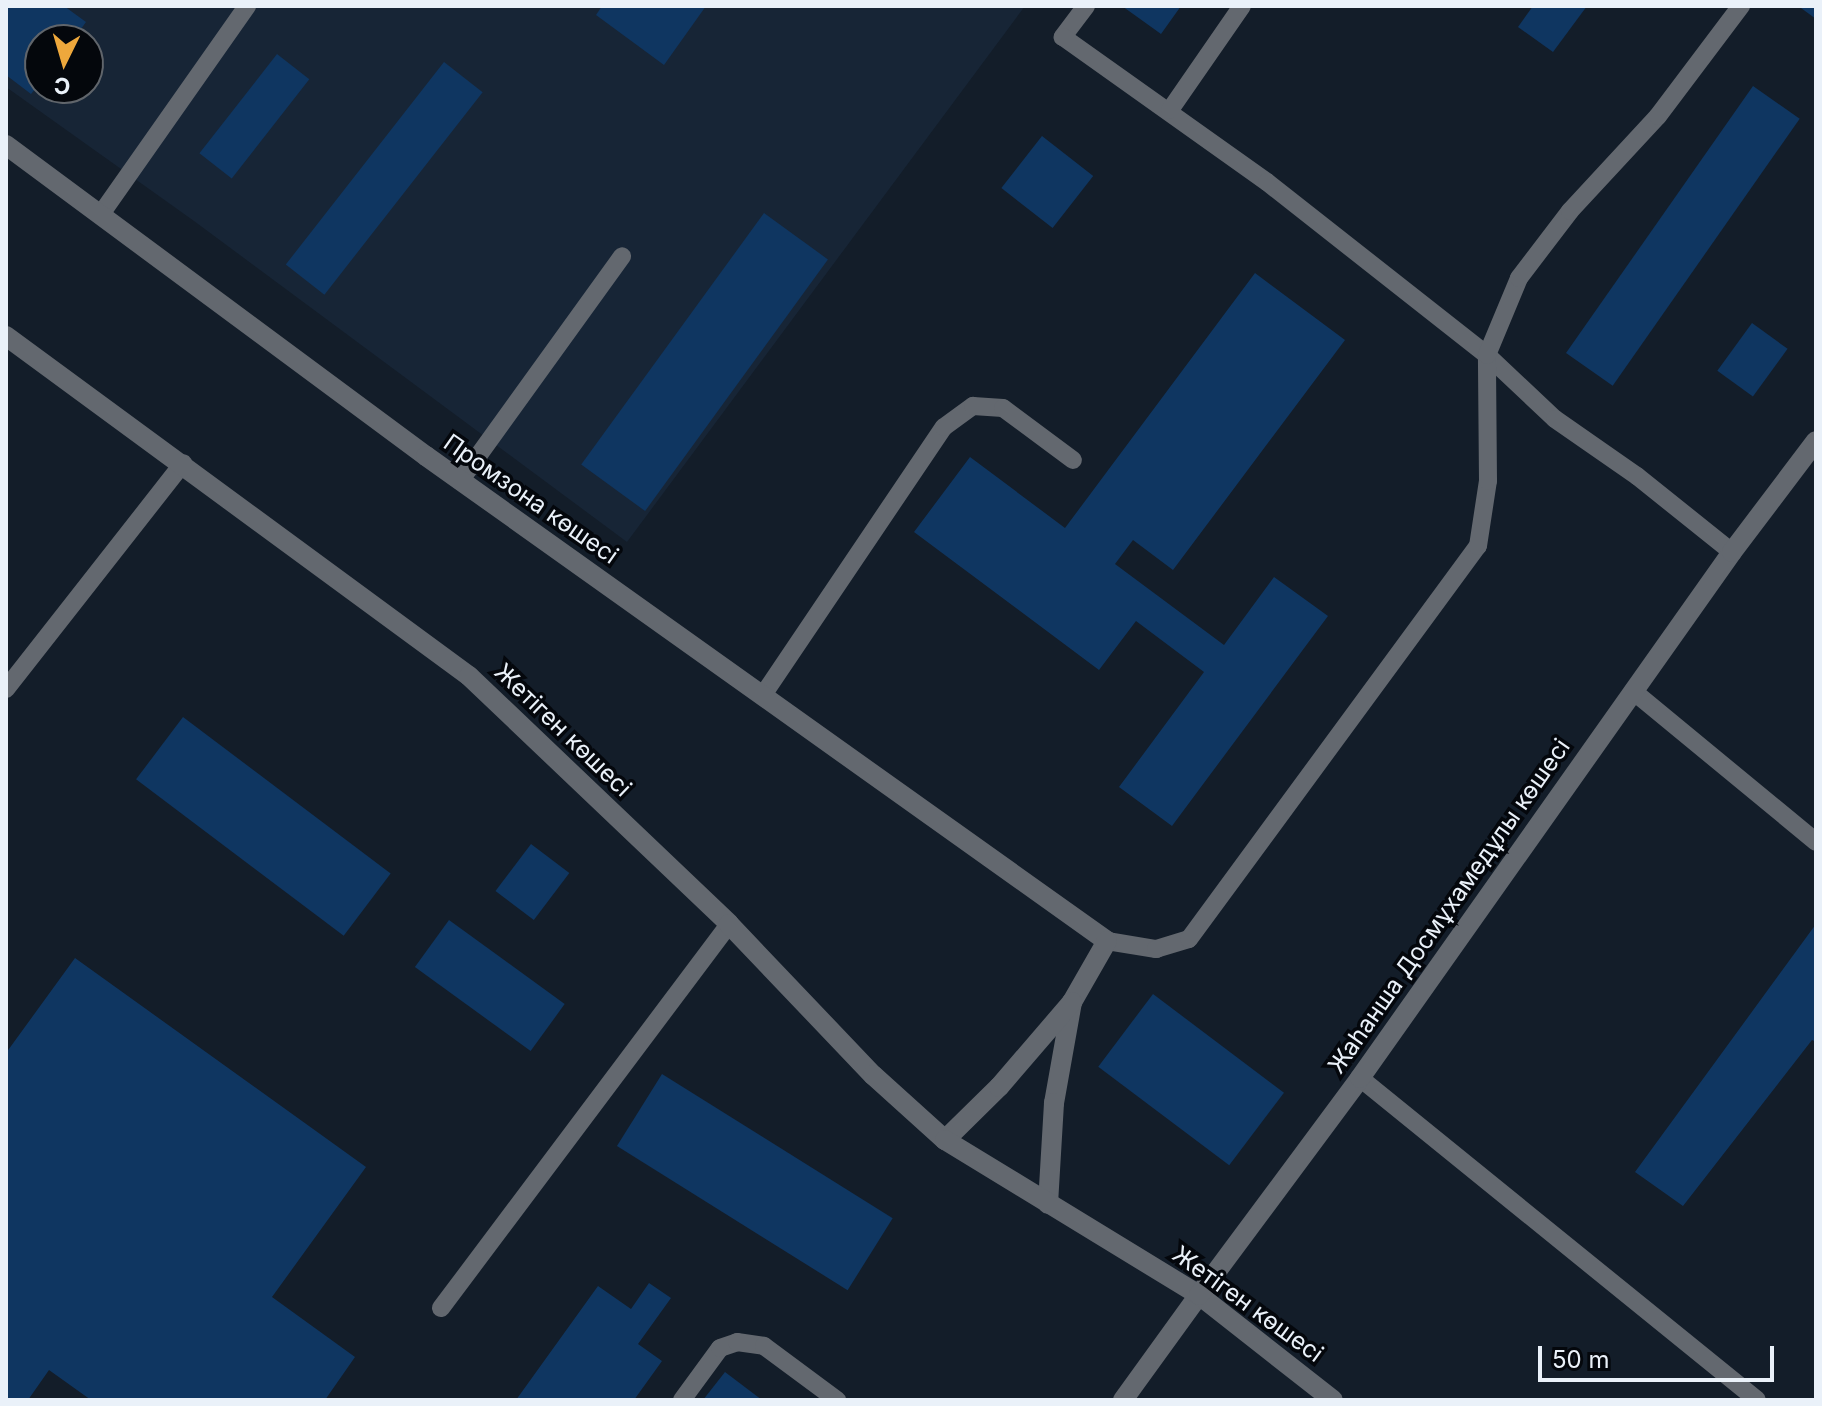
<!DOCTYPE html>
<meta charset="utf-8">
<style>
body{margin:0}
#map{position:relative;width:1822px;height:1406px;overflow:hidden;background:#131d29;font-family:Inter,sans-serif}
div>[style]{position:absolute}
.built>*{inset:0;background:#172536}
.building>*{inset:0;background:#0f3661;transform-origin:0 0}
.service>*{height:18px;margin:-9px;padding:0 9px;transform-origin:9px;border-radius:9px;background:#63686f}
.minor>*{height:20px;margin:-10px;padding:0 10px;transform-origin:10px;border-radius:10px;background:#63686f}
.tertiary>*{height:20px;margin:-10px;padding:0 10px;transform-origin:10px;border-radius:10px;background:#63686f}
span{translate:-50% -50%;white-space:nowrap;text-align:center;line-height:1.15;-webkit-text-stroke:7px #04070c;paint-order:stroke}
.street-label{font-size:24px;color:#eaf1f9}
.frame{position:absolute;inset:0;border:8px solid #eaf1f9;pointer-events:none}
.north{position:absolute;left:24px;top:24px;width:80px;height:80px;box-sizing:border-box;background:#04070c;border:2px solid #60656b;border-radius:50%;rotate:185deg;font-size:22px;font-weight:700;line-height:32px;text-align:center;color:#eaf1f9}
.north::after{content:'';display:block;margin:auto;width:28px;height:36px;background:#eea83c;clip-path:polygon(50% 0,100% 100%,50% 72%,0 100%)}
.scale{position:absolute;left:1538px;top:1346px;width:236px;height:36px;box-sizing:border-box;border:4px solid #eaf1f9;border-top:0;padding-left:10px;font-size:24px;line-height:28px;white-space:nowrap;color:#eaf1f9;-webkit-text-stroke:6px #04070c;paint-order:stroke}
</style>
<div id="map">
<div class="built">
<div style="clip-path:polygon(evenodd,6px 6px,1025px 6px,627px 542px,194px 221px,6px 87px,6px 6px,40px 40px,88px 40px,88px 88px,40px 88px,40px 40px)"></div>
</div>
<div class="building">
<div style="clip-path:polygon(6px 6px,64px 6px,86px 22px,73px 40px,40px 40px,40px 83px,31px 94px,6px 75px)"></div>
<div style="clip-path:polygon(602px 6px,706px 6px,664px 65px,596px 15px)"></div>
<div style="clip-path:polygon(1122px 6px,1181px 6px,1161px 34px)"></div>
<div style="clip-path:polygon(1533px 6px,1587px 6px,1553px 52px,1518px 27px)"></div>
<div style="clip-path:polygon(1802px 6px,1816px 6px,1816px 19px,1801px 8px)"></div>
<div style="left:277px;top:54px;width:41px;height:126px;rotate:38deg"></div>
<div style="left:444px;top:62px;width:49px;height:257px;rotate:38deg"></div>
<div style="left:1753px;top:86px;width:57px;height:326px;rotate:35deg"></div>
<div style="left:1042px;top:136px;width:65px;height:66px;rotate:38deg"></div>
<div style="left:764px;top:213px;width:79px;height:311px;rotate:36deg"></div>
<div style="clip-path:polygon(1255px 273px,1345px 340px,1173px 570px,1133px 540px,1115px 564px,1224px 645px,1274px 577px,1328px 616px,1172px 826px,1119px 787px,1204px 672px,1136px 621px,1099px 670px,914px 532px,970px 457px,1065px 528px)"></div>
<div style="left:1752px;top:323px;width:44px;height:59px;rotate:36deg"></div>
<div style="left:183px;top:717px;width:260px;height:78px;rotate:37deg"></div>
<div style="left:531px;top:844px;width:48px;height:59px;rotate:37deg"></div>
<div style="left:449px;top:920px;width:143px;height:58px;rotate:36deg"></div>
<div style="clip-path:polygon(1816px 924px,1816px 1042px,1812px 1040px,1683px 1206px,1635px 1172px)"></div>
<div style="clip-path:polygon(75px 958px,366px 1167px,272px 1297px,355px 1357px,325px 1400px,91px 1400px,49px 1370px,28px 1400px,6px 1400px,6px 1053px)"></div>
<div style="left:1153px;top:994px;width:164px;height:91px;rotate:37deg"></div>
<div style="left:662px;top:1074px;width:272px;height:85px;rotate:32deg"></div>
<div style="clip-path:polygon(649px 1283px,671px 1298px,638px 1344px,662px 1361px,634px 1400px,516px 1400px,598px 1286px,631px 1309px)"></div>
<div style="clip-path:polygon(725px 1372px,762px 1400px,703px 1400px)"></div>
</div>
<div class="service">
<div style="left:1086px;top:6px;width:39px;rotate:127deg"></div>
<div style="left:1063px;top:37px;width:250px;rotate:35.4deg"></div>
<div style="left:1267px;top:182px;width:280px;rotate:38.2deg"></div>
<div style="left:1487px;top:355px;width:93px;rotate:43.3deg"></div>
<div style="left:1555px;top:419px;width:100px;rotate:34.8deg"></div>
<div style="left:1637px;top:476px;width:122px;rotate:38.7deg"></div>
<div style="left:1170px;top:110px;width:126px;rotate:-55.3deg"></div>
<div style="left:101px;top:214px;width:254px;rotate:-54.9deg"></div>
<div style="left:460px;top:481px;width:277px;rotate:-54.2deg"></div>
<div style="left:6px;top:689px;width:287px;rotate:-51.9deg"></div>
<div style="left:1633px;top:691px;width:237px;rotate:39.5deg"></div>
<div style="left:763px;top:695px;width:323px;rotate:-56deg"></div>
<div style="left:944px;top:427px;width:36px;rotate:-36deg"></div>
<div style="left:973px;top:406px;width:30px;rotate:4deg"></div>
<div style="left:1003px;top:408px;width:87px;rotate:36.6deg"></div>
<div style="left:1107px;top:941px;width:50px;rotate:9.3deg"></div>
<div style="left:1156px;top:949px;width:34px;rotate:-17deg"></div>
<div style="left:1189px;top:939px;width:488px;rotate:-53.7deg"></div>
<div style="left:1478px;top:546px;width:66px;rotate:-81.3deg"></div>
<div style="left:1488px;top:481px;width:126px;rotate:-90.5deg"></div>
<div style="left:1487px;top:355px;width:83px;rotate:-67.4deg"></div>
<div style="left:1519px;top:278px;width:84px;rotate:-52.7deg"></div>
<div style="left:1570px;top:211px;width:129px;rotate:-47.2deg"></div>
<div style="left:1658px;top:116px;width:138px;rotate:-53deg"></div>
<div style="left:1360px;top:1078px;width:511px;rotate:39.04deg"></div>
<div style="left:441px;top:1308px;width:480px;rotate:-53.1deg"></div>
<div style="left:682px;top:1400px;width:64px;rotate:-53.8deg"></div>
<div style="left:720px;top:1348px;width:18px;rotate:-19deg"></div>
<div style="left:737px;top:1342px;width:27px;rotate:8deg"></div>
<div style="left:764px;top:1346px;width:91px;rotate:36.5deg"></div>
</div>
<div class="minor">
<div style="left:6px;top:145px;width:523px;rotate:36.52deg"></div>
<div style="left:426px;top:456px;width:836px;rotate:35.46deg"></div>
<div style="left:1107px;top:941px;width:70px;rotate:119.8deg"></div>
<div style="left:1072px;top:1002px;width:103px;rotate:100.1deg"></div>
<div style="left:1054px;top:1103px;width:101px;rotate:93.4deg"></div>
<div style="left:945px;top:1140px;width:76px;rotate:-44.5deg"></div>
<div style="left:999px;top:1087px;width:112px;rotate:-49.3deg"></div>
<div style="left:1123px;top:1400px;width:130px;rotate:-54.1deg"></div>
</div>
<div class="tertiary">
<div style="left:6px;top:336px;width:574px;rotate:36.29deg"></div>
<div style="left:469px;top:676px;width:359px;rotate:43.6deg"></div>
<div style="left:729px;top:924px;width:209px;rotate:46.4deg"></div>
<div style="left:873px;top:1075px;width:97px;rotate:42.1deg"></div>
<div style="left:945px;top:1140px;width:298px;rotate:31.4deg"></div>
<div style="left:1199px;top:1295px;width:170px;rotate:38.1deg"></div>
<div style="left:1199px;top:1295px;width:270px;rotate:-53.4deg"></div>
<div style="left:1360px;top:1078px;width:644px;rotate:-54.73deg"></div>
<div style="left:1732px;top:552px;width:139px;rotate:-52.9deg"></div>
</div>
<div class="street-label">
<span style="left:531px;top:499px;rotate:35deg">Промзона көшесі</span>
<span style="left:563px;top:730px;rotate:44deg">Жетіген көшесі</span>
<span style="left:1449px;top:906px;rotate:-55deg">Жаһанша Досмұхамедұлы көшесі</span>
<span style="left:1248px;top:1304px;rotate:36deg">Жетіген көшесі</span>
</div>
<div class="frame"></div>
<div class="north">С</div>
<div class="scale">50 m</div>
</div>
